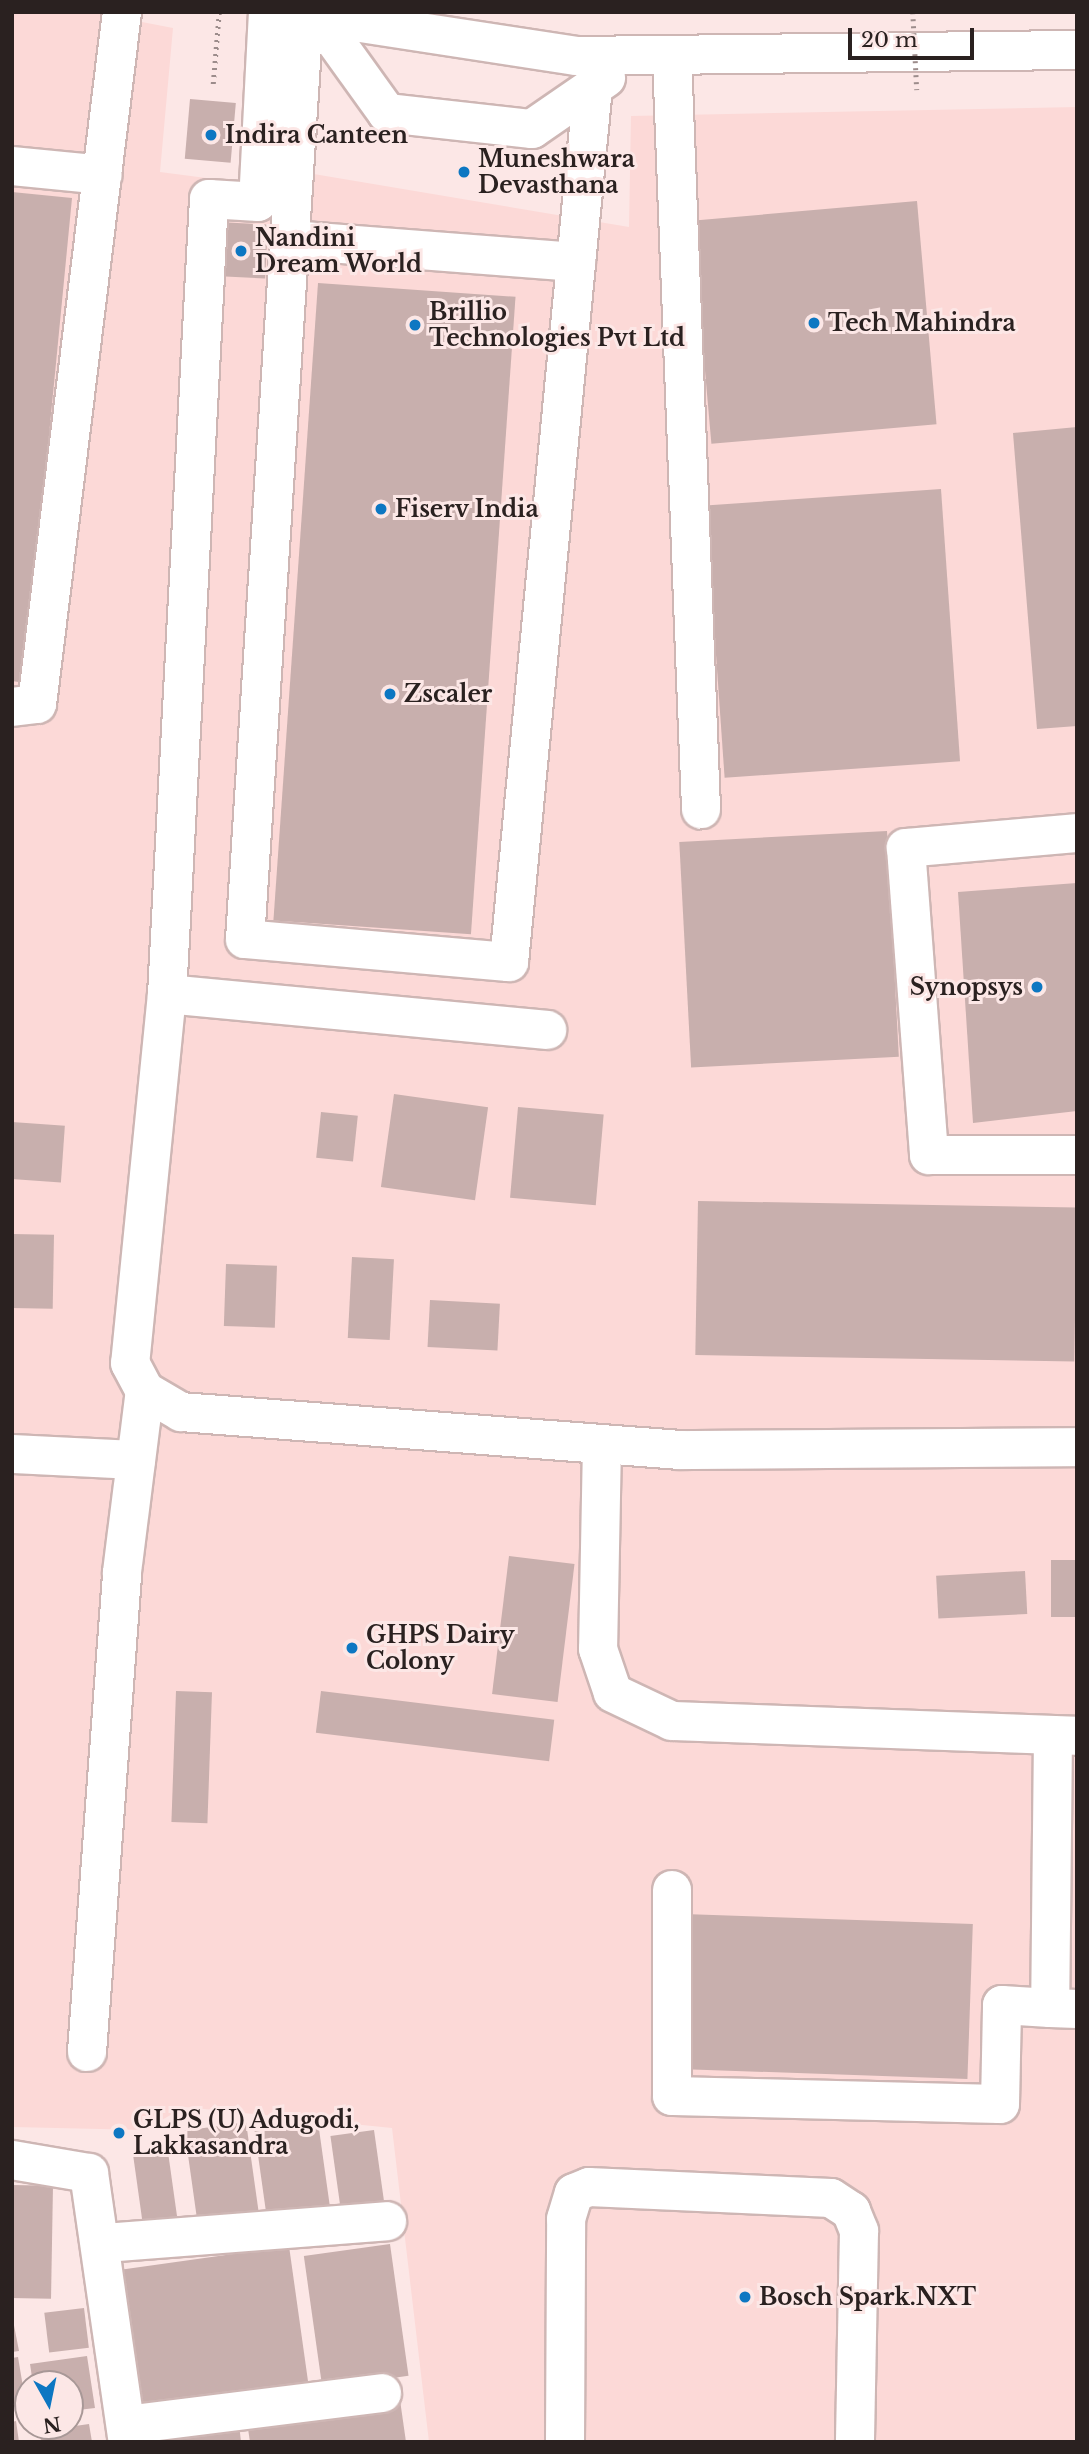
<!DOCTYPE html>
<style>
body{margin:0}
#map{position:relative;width:1089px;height:2454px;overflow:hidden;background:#fce7e6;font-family:"Libre Baskerville",serif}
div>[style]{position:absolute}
.built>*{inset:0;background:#fcd9d7}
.building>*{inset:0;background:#c8afad;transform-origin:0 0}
.path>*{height:4.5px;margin-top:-2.25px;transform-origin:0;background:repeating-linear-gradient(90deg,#9c8c8b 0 2px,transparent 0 7px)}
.roads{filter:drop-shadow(2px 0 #ceb6b4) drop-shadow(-2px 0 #ceb6b4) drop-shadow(0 2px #ceb6b4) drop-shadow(0 -2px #ceb6b4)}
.minor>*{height:38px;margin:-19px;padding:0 19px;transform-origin:19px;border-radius:19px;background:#fff}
.major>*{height:38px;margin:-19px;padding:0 19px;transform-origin:19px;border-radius:19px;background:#fff}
.path-bridge>*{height:4.5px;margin-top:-2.25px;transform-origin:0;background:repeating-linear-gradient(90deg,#9c8c8b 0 2px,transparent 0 7px)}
.dots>*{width:19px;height:19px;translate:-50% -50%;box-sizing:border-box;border:4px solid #fce7e6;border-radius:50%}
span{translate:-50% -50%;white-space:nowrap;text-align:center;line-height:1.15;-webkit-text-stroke:6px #fce7e6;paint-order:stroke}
.poi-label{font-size:23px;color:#2a2120;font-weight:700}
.left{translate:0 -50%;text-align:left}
.right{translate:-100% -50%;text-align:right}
.frame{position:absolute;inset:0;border:14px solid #2a2120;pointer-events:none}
.north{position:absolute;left:14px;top:2370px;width:70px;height:70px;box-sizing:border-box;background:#fce7e6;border:2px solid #a89897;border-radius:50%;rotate:171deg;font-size:19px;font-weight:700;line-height:28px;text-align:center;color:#2a2120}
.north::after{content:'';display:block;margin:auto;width:24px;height:32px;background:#0d77c2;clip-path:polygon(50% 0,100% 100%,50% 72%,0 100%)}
.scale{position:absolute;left:848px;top:28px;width:126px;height:32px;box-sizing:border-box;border:4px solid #2a2120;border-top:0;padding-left:9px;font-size:21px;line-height:24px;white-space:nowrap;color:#2a2120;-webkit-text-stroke:5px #fce7e6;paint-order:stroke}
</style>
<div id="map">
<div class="built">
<div style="clip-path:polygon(12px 12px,90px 12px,173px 28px,160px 172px,276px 187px,278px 168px,629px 227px,631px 116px,1077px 107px,1077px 2442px,429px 2442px,392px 2128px,184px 2107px,145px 2130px,12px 2127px)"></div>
</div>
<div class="building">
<div style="left:190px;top:99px;width:46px;height:60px;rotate:5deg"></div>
<div style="clip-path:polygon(12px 192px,72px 198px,25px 683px,12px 681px)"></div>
<div style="left:917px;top:201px;width:224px;height:226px;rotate:85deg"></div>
<div style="left:218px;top:222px;width:50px;height:54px;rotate:3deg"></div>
<div style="left:318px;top:283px;width:198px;height:639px;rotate:4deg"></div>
<div style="clip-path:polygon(1077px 427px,1077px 726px,1037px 729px,1013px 433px)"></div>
<div style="left:941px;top:489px;width:273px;height:236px;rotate:86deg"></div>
<div style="left:887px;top:831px;width:226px;height:208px;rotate:87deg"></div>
<div style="clip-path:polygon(1077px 883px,1077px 1111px,973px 1123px,958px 892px)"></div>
<div style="left:394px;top:1094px;width:95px;height:94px;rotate:8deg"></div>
<div style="left:518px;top:1107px;width:86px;height:91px;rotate:5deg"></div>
<div style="left:321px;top:1112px;width:37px;height:46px;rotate:6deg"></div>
<div style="left:12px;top:1122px;width:53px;height:57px;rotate:4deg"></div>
<div style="left:698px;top:1201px;width:379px;height:154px;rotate:1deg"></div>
<div style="left:12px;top:1234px;width:42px;height:74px;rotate:1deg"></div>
<div style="left:352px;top:1257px;width:42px;height:81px;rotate:3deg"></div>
<div style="left:226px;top:1264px;width:51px;height:62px;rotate:2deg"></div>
<div style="left:430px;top:1300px;width:70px;height:47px;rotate:3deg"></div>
<div style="left:509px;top:1556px;width:66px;height:139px;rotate:7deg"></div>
<div style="left:1077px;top:1560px;width:57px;height:26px;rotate:90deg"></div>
<div style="left:1025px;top:1571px;width:43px;height:89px;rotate:87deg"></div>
<div style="left:176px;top:1691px;width:36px;height:131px;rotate:2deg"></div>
<div style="left:321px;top:1691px;width:235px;height:42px;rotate:7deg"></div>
<div style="left:684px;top:1914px;width:289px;height:155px;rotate:2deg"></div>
<div style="left:246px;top:2122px;width:95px;height:62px;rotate:82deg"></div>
<div style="left:318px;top:2122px;width:90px;height:64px;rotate:82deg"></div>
<div style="left:374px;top:2130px;width:73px;height:44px;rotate:82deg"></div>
<div style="left:168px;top:2152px;width:75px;height:35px;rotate:82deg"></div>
<div style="left:12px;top:2185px;width:41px;height:113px;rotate:1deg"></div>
<div style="left:390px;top:2244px;width:133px;height:87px;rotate:82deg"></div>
<div style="left:289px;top:2246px;width:147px;height:179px;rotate:82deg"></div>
<div style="left:84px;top:2308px;width:40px;height:40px;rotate:83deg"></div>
<div style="clip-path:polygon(12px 2315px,19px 2351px,12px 2352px)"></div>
<div style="clip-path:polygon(87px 2356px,95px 2408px,70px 2411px,70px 2384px,33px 2384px,30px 2364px)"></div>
<div style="clip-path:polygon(18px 2357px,26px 2405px,12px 2407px,12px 2358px)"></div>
<div style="clip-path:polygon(400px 2400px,406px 2442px,250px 2442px,247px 2422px)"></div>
<div style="clip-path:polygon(16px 2421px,19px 2442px,12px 2442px,12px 2422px)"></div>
<div style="clip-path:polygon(89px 2424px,92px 2442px,41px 2442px,40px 2431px)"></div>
<div style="clip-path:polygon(239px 2424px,241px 2442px,175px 2442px,173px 2434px)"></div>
</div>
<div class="path">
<div style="left:213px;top:84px;width:72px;rotate:-85.2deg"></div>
</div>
<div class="roads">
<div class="minor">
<div style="left:268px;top:12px;width:190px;rotate:93deg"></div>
<div style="left:258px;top:202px;width:49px;rotate:-176.5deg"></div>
<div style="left:209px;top:199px;width:796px;rotate:93.02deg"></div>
<div style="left:167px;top:994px;width:371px;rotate:95.7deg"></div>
<div style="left:130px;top:1363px;width:32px;rotate:62deg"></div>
<div style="left:145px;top:1391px;width:42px;rotate:30.3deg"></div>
<div style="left:181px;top:1412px;width:500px;rotate:4.35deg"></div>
<div style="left:680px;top:1450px;width:397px;rotate:-0.4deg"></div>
<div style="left:304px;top:15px;width:926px;rotate:93.65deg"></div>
<div style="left:245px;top:939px;width:265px;rotate:5deg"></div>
<div style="left:509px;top:962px;width:879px;rotate:-84.52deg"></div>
<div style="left:318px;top:17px;width:118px;rotate:54.3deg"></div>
<div style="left:387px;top:113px;width:146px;rotate:6.3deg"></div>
<div style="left:532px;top:129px;width:90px;rotate:-34.6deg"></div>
<div style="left:672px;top:57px;width:753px;rotate:87.79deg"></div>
<div style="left:12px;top:166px;width:91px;rotate:5.6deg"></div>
<div style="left:290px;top:240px;width:287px;rotate:4.4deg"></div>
<div style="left:12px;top:707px;width:25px;rotate:-7deg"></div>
<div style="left:37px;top:704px;width:697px;rotate:-83deg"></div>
<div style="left:1077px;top:833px;width:172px;rotate:175deg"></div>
<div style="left:906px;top:848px;width:308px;rotate:85.7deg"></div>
<div style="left:929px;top:1155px;width:148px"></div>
<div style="left:167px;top:994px;width:382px;rotate:5.4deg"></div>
<div style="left:602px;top:1444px;width:205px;rotate:91.1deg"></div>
<div style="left:598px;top:1649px;width:46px;rotate:71.2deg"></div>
<div style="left:613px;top:1693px;width:65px;rotate:25.4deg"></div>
<div style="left:672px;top:1721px;width:405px;rotate:2.1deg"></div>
<div style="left:12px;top:1454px;width:124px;rotate:2.8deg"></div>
<div style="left:1053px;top:1735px;width:273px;rotate:90.6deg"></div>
<div style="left:1050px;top:2008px;width:27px;rotate:2deg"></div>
<div style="left:672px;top:1890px;width:206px;rotate:90deg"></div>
<div style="left:672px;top:2096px;width:328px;rotate:1.4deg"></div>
<div style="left:1000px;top:2104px;width:99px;rotate:-88.8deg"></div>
<div style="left:1002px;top:2005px;width:48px;rotate:3.6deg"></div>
<div style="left:87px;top:2052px;width:481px;rotate:-85.8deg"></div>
<div style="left:122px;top:1572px;width:182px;rotate:-82.8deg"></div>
<div style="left:12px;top:2160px;width:78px;rotate:9.6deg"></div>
<div style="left:89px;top:2173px;width:272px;rotate:81.8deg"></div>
<div style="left:104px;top:2243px;width:284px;rotate:-4.4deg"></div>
<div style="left:126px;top:2425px;width:258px;rotate:-7.1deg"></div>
<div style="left:565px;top:2442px;width:223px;rotate:-89.7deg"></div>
<div style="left:566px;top:2219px;width:27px;rotate:-73deg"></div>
<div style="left:574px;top:2193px;width:16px;rotate:-22deg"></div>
<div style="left:589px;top:2187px;width:242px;rotate:2.6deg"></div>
<div style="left:831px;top:2198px;width:24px;rotate:33deg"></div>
<div style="left:851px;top:2211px;width:22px;rotate:68deg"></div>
<div style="left:859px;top:2231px;width:211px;rotate:91.1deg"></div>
</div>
<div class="major">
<div style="left:289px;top:12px;width:290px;rotate:8.7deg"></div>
<div style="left:576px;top:56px;width:501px;rotate:-0.69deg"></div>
</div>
</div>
<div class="path-bridge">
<div style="left:913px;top:12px;width:78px;rotate:87.1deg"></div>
</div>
<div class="dots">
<div style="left:211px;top:135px;background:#0d77c2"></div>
<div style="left:464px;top:172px;background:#0d77c2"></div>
<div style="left:241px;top:251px;background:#0d77c2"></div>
<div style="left:814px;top:323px;background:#0d77c2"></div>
<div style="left:415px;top:325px;background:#0d77c2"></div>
<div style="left:381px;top:509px;background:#0d77c2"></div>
<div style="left:390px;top:694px;background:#0d77c2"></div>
<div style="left:1037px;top:987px;background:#0d77c2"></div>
<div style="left:352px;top:1648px;background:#0d77c2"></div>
<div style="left:119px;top:2133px;background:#0d77c2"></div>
<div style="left:745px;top:2297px;background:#0d77c2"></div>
</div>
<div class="poi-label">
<span class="left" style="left:225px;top:135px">Indira Canteen</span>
<span class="left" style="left:478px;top:172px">Muneshwara<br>Devasthana</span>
<span class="left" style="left:255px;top:251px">Nandini<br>Dream World</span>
<span class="left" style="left:429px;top:325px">Brillio<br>Technologies Pvt Ltd</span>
<span class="left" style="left:828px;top:323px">Tech Mahindra</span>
<span class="left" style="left:395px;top:509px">Fiserv India</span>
<span class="left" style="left:404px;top:694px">Zscaler</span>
<span class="right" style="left:1023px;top:987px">Synopsys</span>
<span class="left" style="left:366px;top:1648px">GHPS Dairy<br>Colony</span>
<span class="left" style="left:133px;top:2133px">GLPS (U) Adugodi,<br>Lakkasandra</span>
<span class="left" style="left:759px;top:2297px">Bosch Spark.NXT</span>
</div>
<div class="frame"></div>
<div class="north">N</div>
<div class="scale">20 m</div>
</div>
